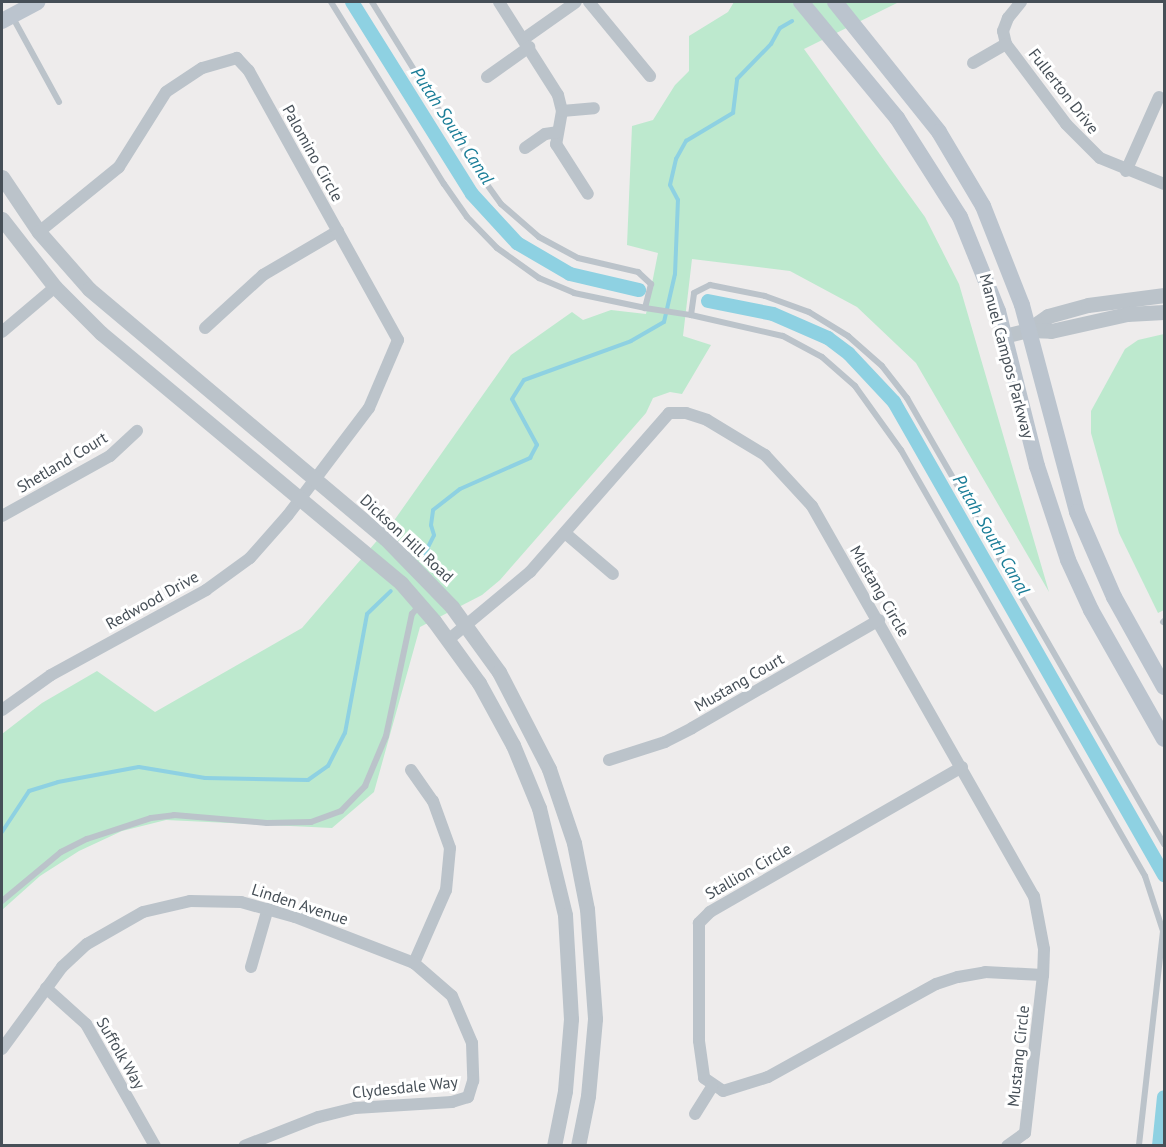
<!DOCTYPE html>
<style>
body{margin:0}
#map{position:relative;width:1166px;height:1147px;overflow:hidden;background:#eeecec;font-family:"PT Sans",sans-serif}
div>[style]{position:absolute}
.green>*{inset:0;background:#bde9ce}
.stream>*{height:4px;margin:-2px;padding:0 2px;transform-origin:2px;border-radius:2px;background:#8ed1e2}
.canal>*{height:14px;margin:-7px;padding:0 7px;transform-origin:7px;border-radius:7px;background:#8ed1e2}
.service>*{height:6px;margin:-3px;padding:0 3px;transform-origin:3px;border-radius:3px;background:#bbc3ca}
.minor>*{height:12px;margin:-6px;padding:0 6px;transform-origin:6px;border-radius:6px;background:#bbc3ca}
.tertiary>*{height:15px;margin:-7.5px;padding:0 7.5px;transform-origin:7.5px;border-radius:7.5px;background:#bbc3ca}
.secondary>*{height:16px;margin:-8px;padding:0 8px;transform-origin:8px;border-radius:8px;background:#bbc4ce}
span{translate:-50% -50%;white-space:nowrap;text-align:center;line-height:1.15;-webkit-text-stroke:6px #fff;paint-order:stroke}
.street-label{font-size:16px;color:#464f57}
.water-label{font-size:18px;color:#1a7d97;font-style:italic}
.frame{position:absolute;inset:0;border:3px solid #464f57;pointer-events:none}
</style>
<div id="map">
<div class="green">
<div style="clip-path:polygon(734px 2px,899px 2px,804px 49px,925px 217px,959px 284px,1049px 592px,916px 363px,857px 307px,790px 271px,692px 259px,683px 336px,711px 345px,682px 394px,670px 392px,653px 398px,646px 413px,500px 580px,482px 595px,420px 627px,374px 792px,332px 828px,166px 820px,122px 831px,79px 851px,40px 876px,2px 910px,2px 734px,42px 703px,97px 671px,155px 712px,302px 628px,393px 522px,511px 355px,572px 312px,583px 320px,611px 310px,646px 314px,658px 253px,627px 245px,632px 126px,653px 120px,675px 85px,689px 71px,689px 36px,728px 12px)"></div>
<div style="clip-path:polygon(1164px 334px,1164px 610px,1158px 613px,1119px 533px,1091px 433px,1091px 411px,1125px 349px,1138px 340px)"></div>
</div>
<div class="stream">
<div style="left:424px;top:555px;width:22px;rotate:-63deg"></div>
<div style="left:434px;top:535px;width:10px;rotate:-107deg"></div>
<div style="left:431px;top:525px;width:15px;rotate:-82deg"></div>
<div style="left:433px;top:510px;width:34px;rotate:-38deg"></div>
<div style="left:460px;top:489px;width:77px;rotate:-23.9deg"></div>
<div style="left:530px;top:458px;width:15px;rotate:-62deg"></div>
<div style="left:537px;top:445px;width:52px;rotate:-118.5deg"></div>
<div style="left:512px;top:399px;width:22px;rotate:-58deg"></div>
<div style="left:524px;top:380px;width:114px;rotate:-20deg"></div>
<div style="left:631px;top:341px;width:38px;rotate:-30deg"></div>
<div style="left:664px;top:322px;width:49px;rotate:-77.1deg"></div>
<div style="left:675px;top:274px;width:74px;rotate:-87.7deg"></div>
<div style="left:678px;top:200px;width:17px;rotate:-118deg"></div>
<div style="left:670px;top:185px;width:27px;rotate:-77deg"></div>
<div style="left:676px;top:159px;width:21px;rotate:-61deg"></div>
<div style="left:686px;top:141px;width:55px;rotate:-30.8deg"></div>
<div style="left:733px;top:113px;width:34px;rotate:-83deg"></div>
<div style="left:737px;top:79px;width:49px;rotate:-45.8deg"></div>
<div style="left:771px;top:44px;width:18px;rotate:-61deg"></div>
<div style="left:780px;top:28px;width:14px;rotate:-30deg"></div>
<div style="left:2px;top:832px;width:49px;rotate:-56.6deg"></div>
<div style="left:29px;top:791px;width:30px;rotate:-17deg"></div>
<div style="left:58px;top:782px;width:82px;rotate:-10.5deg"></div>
<div style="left:139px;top:767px;width:67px;rotate:9.5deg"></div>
<div style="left:205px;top:778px;width:103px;rotate:1.1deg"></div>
<div style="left:308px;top:780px;width:24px;rotate:-35deg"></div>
<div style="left:328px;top:766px;width:37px;rotate:-63deg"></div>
<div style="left:345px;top:733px;width:121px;rotate:-79.5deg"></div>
<div style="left:367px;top:614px;width:33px;rotate:-44deg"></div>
</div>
<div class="canal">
<div style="left:352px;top:2px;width:226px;rotate:58deg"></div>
<div style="left:472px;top:194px;width:67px;rotate:47.4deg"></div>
<div style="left:517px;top:243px;width:61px;rotate:30.3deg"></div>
<div style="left:570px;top:274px;width:71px;rotate:13.1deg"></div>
<div style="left:708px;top:301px;width:66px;rotate:11.3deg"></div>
<div style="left:773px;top:314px;width:60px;rotate:23.6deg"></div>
<div style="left:828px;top:338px;width:26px;rotate:37deg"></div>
<div style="left:849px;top:354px;width:66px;rotate:46.8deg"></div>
<div style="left:894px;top:402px;width:545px;rotate:60.28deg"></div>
<div style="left:1159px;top:1146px;width:49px;rotate:-84.2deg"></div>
</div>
<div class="service">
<div style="left:331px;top:2px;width:214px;rotate:58.2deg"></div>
<div style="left:444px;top:184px;width:40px;rotate:55.1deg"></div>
<div style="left:467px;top:217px;width:43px;rotate:45.9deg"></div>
<div style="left:497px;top:248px;width:52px;rotate:35.5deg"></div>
<div style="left:539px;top:278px;width:38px;rotate:23deg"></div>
<div style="left:574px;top:293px;width:73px;rotate:11.9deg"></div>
<div style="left:372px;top:2px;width:192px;rotate:58.2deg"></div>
<div style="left:473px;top:165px;width:48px;rotate:54.3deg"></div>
<div style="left:501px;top:204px;width:50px;rotate:41deg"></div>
<div style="left:539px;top:237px;width:44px;rotate:28.3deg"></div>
<div style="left:578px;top:258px;width:62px;rotate:13.1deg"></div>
<div style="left:638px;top:272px;width:18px;rotate:43deg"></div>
<div style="left:651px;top:284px;width:25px;rotate:104deg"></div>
<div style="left:645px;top:308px;width:47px;rotate:8.7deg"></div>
<div style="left:691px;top:315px;width:22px;rotate:-82deg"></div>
<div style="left:694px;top:293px;width:18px;rotate:-27deg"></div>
<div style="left:710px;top:285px;width:56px;rotate:11.3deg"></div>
<div style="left:765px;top:296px;width:47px;rotate:20deg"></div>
<div style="left:809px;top:312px;width:46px;rotate:31.6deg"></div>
<div style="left:848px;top:336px;width:45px;rotate:41.4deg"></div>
<div style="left:882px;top:366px;width:41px;rotate:52deg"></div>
<div style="left:907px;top:398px;width:515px;rotate:60.05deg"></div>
<div style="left:12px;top:16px;width:98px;rotate:61.3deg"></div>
<div style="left:691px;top:315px;width:94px;rotate:12.9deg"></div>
<div style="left:783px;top:336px;width:44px;rotate:28.3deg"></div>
<div style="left:822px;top:357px;width:44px;rotate:41.3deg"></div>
<div style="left:855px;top:386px;width:79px;rotate:54.3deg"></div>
<div style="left:901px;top:450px;width:491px;rotate:60.2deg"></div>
<div style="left:1145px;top:876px;width:58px;rotate:71.9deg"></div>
<div style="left:1163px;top:931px;width:216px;rotate:96.4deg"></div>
<div style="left:1163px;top:622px;width:1px;rotate:-45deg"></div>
<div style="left:2px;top:901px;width:77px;rotate:-39.7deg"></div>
<div style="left:61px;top:852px;width:29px;rotate:-27deg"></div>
<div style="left:87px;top:839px;width:67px;rotate:-18.2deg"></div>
<div style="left:151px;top:818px;width:23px;rotate:-7deg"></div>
<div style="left:174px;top:815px;width:93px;rotate:4.9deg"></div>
<div style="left:267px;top:823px;width:44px;rotate:-1.3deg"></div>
<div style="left:311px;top:822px;width:32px;rotate:-20deg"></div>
<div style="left:341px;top:811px;width:35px;rotate:-46deg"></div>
<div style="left:365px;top:786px;width:54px;rotate:-67.2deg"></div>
<div style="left:386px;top:736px;width:125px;rotate:-78deg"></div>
<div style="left:412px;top:614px;width:12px;rotate:-48deg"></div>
</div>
<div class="minor">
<div style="left:499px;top:2px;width:110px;rotate:57.6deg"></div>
<div style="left:558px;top:95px;width:16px;rotate:76deg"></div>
<div style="left:562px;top:111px;width:34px;rotate:100deg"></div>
<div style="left:556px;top:144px;width:59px;rotate:57.4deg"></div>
<div style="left:589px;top:2px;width:96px;rotate:50.5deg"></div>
<div style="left:1021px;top:2px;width:21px;rotate:129deg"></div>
<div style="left:1008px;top:18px;width:14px;rotate:111deg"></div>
<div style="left:1003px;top:31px;width:13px;rotate:77deg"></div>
<div style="left:1006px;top:44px;width:100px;rotate:53.1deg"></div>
<div style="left:1066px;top:124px;width:48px;rotate:45deg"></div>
<div style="left:1100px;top:158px;width:69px;rotate:22.1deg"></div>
<div style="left:525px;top:38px;width:62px;rotate:-35.2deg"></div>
<div style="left:973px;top:63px;width:38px;rotate:-30deg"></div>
<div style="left:487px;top:77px;width:52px;rotate:-35.5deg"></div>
<div style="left:562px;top:111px;width:32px;rotate:-5deg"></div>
<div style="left:525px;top:148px;width:24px;rotate:-35deg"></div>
<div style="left:545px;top:134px;width:12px;rotate:-9deg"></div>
<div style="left:1126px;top:171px;width:81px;rotate:-66deg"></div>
<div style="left:205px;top:328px;width:79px;rotate:-42.4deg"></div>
<div style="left:263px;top:275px;width:87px;rotate:-30.4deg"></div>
<div style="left:2px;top:332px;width:70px;rotate:-40.3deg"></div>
<div style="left:2px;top:516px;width:124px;rotate:-29.1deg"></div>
<div style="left:110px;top:456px;width:37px;rotate:-43deg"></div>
<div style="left:565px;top:533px;width:63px;rotate:40.5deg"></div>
<div style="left:448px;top:640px;width:107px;rotate:-39.7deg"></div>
<div style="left:530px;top:572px;width:211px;rotate:-48.8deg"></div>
<div style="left:669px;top:413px;width:17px"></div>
<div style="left:686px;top:413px;width:22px;rotate:18deg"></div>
<div style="left:707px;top:420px;width:68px;rotate:31.1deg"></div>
<div style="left:765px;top:455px;width:69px;rotate:47.3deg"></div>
<div style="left:812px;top:506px;width:449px;rotate:60.4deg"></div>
<div style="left:1034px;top:896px;width:54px;rotate:79.3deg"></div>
<div style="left:1044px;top:949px;width:26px;rotate:92deg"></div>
<div style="left:1043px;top:975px;width:159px;rotate:96.5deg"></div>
<div style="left:1025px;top:1133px;width:22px;rotate:144deg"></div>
<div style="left:2px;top:710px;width:60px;rotate:-35.5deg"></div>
<div style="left:51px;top:675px;width:177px;rotate:-28.7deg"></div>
<div style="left:206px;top:590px;width:54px;rotate:-36deg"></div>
<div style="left:250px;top:558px;width:57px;rotate:-48.5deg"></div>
<div style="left:288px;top:515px;width:134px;rotate:-52.9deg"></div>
<div style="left:369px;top:408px;width:74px;rotate:-66.9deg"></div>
<div style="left:398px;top:340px;width:308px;rotate:-119deg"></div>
<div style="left:249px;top:71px;width:18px;rotate:-133deg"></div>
<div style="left:237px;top:58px;width:36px;rotate:164deg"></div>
<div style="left:202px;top:68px;width:43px;rotate:146.3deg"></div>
<div style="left:166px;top:92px;width:89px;rotate:122.1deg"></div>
<div style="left:119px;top:167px;width:103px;rotate:140.9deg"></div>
<div style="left:609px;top:760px;width:59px;rotate:-17.8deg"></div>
<div style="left:665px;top:742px;width:30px;rotate:-27deg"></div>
<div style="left:692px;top:728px;width:216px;rotate:-30deg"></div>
<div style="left:962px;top:767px;width:291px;rotate:150.1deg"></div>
<div style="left:710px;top:912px;width:16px;rotate:135deg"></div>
<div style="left:699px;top:923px;width:118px;rotate:90deg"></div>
<div style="left:699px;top:1041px;width:37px;rotate:82deg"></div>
<div style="left:704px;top:1078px;width:23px;rotate:34deg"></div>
<div style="left:723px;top:1091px;width:47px;rotate:-17.3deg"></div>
<div style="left:768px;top:1077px;width:192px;rotate:-29deg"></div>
<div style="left:936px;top:984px;width:23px;rotate:-18deg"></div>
<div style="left:958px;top:977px;width:27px;rotate:-10deg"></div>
<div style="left:985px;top:972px;width:58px;rotate:3deg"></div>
<div style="left:411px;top:770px;width:38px;rotate:55deg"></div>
<div style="left:433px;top:801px;width:50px;rotate:70.1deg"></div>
<div style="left:450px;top:848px;width:42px;rotate:95.4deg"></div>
<div style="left:446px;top:890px;width:80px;rotate:113.7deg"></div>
<div style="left:251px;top:967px;width:61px;rotate:-73.9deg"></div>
<div style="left:46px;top:988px;width:54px;rotate:42deg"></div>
<div style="left:86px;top:1024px;width:140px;rotate:60.5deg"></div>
<div style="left:2px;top:1049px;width:102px;rotate:-53.8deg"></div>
<div style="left:62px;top:967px;width:34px;rotate:-43deg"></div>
<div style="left:87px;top:944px;width:64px;rotate:-29.7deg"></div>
<div style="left:143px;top:912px;width:48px;rotate:-13.2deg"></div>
<div style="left:190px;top:901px;width:51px;rotate:1.1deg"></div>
<div style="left:241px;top:902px;width:56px;rotate:15.5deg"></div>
<div style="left:295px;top:917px;width:128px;rotate:21.1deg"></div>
<div style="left:414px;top:963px;width:50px;rotate:41deg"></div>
<div style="left:452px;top:996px;width:51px;rotate:66.9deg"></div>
<div style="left:472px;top:1043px;width:38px;rotate:88deg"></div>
<div style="left:473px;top:1081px;width:17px;rotate:107deg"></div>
<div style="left:468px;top:1097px;width:17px;rotate:163deg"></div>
<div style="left:452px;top:1102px;width:97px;rotate:176.5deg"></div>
<div style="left:355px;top:1108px;width:38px;rotate:166deg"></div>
<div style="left:318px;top:1117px;width:79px;rotate:158.6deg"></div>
<div style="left:695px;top:1114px;width:32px;rotate:-58deg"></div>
</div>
<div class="tertiary">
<div style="left:2px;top:177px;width:66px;rotate:56.1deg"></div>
<div style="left:39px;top:232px;width:76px;rotate:48.7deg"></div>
<div style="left:89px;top:289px;width:387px;rotate:40.1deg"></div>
<div style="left:385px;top:538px;width:96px;rotate:45.8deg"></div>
<div style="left:452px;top:607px;width:80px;rotate:54.1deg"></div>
<div style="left:499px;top:672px;width:109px;rotate:62.7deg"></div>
<div style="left:549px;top:769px;width:78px;rotate:71.3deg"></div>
<div style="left:574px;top:843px;width:67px;rotate:78.9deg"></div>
<div style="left:587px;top:909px;width:110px;rotate:85.8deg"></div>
<div style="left:595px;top:1019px;width:77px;rotate:95.2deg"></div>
<div style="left:588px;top:1096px;width:51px;rotate:101.3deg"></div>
<div style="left:2px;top:219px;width:86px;rotate:52.1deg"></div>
<div style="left:55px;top:287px;width:65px;rotate:45deg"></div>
<div style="left:101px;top:333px;width:391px;rotate:39.8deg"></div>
<div style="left:401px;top:583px;width:50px;rotate:49deg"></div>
<div style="left:434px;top:621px;width:77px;rotate:54deg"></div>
<div style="left:479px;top:683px;width:71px;rotate:61.3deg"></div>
<div style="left:513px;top:745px;width:68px;rotate:67.6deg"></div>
<div style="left:539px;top:808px;width:110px;rotate:76.3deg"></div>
<div style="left:565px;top:915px;width:104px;rotate:86.7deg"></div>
<div style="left:571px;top:1019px;width:72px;rotate:94.8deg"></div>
<div style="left:565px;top:1091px;width:56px;rotate:101.3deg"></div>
<div style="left:1028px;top:330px;width:24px;rotate:-35deg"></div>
<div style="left:1048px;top:316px;width:41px;rotate:-15.4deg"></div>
<div style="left:1088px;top:305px;width:77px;rotate:-7.5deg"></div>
<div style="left:1004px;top:336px;width:25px;rotate:-14deg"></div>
<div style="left:1028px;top:330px;width:23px;rotate:2deg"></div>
<div style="left:1051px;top:331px;width:78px;rotate:-12.6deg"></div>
<div style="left:1127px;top:314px;width:37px;rotate:-3deg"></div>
</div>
<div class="secondary">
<div style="left:801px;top:2px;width:151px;rotate:50.4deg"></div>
<div style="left:897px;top:118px;width:117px;rotate:57.5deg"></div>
<div style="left:960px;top:217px;width:101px;rotate:68deg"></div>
<div style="left:998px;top:311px;width:160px;rotate:75.9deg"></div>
<div style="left:1037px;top:466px;width:99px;rotate:71.7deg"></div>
<div style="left:1068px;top:560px;width:55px;rotate:65.3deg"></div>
<div style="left:1091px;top:610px;width:148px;rotate:60.5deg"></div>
<div style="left:835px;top:2px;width:166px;rotate:51.3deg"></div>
<div style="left:939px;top:132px;width:86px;rotate:59.3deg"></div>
<div style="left:983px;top:206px;width:106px;rotate:68.5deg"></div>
<div style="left:1022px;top:305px;width:214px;rotate:75.1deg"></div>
<div style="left:1077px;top:512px;width:93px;rotate:66.5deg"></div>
<div style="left:1114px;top:597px;width:103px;rotate:60.9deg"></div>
<div style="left:2px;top:21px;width:40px;rotate:-28deg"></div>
</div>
<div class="street-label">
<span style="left:1064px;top:91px;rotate:52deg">Fullerton Drive</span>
<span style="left:313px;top:153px;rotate:61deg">Palomino Circle</span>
<span style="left:1007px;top:356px;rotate:75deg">Manuel Campos Parkway</span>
<span style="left:62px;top:462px;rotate:-31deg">Shetland Court</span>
<span style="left:407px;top:538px;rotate:43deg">Dickson Hill Road</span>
<span style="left:880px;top:591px;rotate:60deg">Mustang Circle</span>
<span style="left:152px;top:600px;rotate:-29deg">Redwood Drive</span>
<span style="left:739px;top:682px;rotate:-30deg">Mustang Court</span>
<span style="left:748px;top:871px;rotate:-30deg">Stallion Circle</span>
<span style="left:300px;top:904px;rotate:18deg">Linden Avenue</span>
<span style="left:121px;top:1053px;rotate:60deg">Suffolk Way</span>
<span style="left:1018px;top:1056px;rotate:-84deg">Mustang Circle</span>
<span style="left:405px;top:1087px;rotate:-6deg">Clydesdale Way</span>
</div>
<div class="water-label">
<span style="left:452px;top:126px;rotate:57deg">Putah South Canal</span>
<span style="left:991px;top:535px;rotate:60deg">Putah South Canal</span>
</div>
<div class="frame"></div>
</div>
